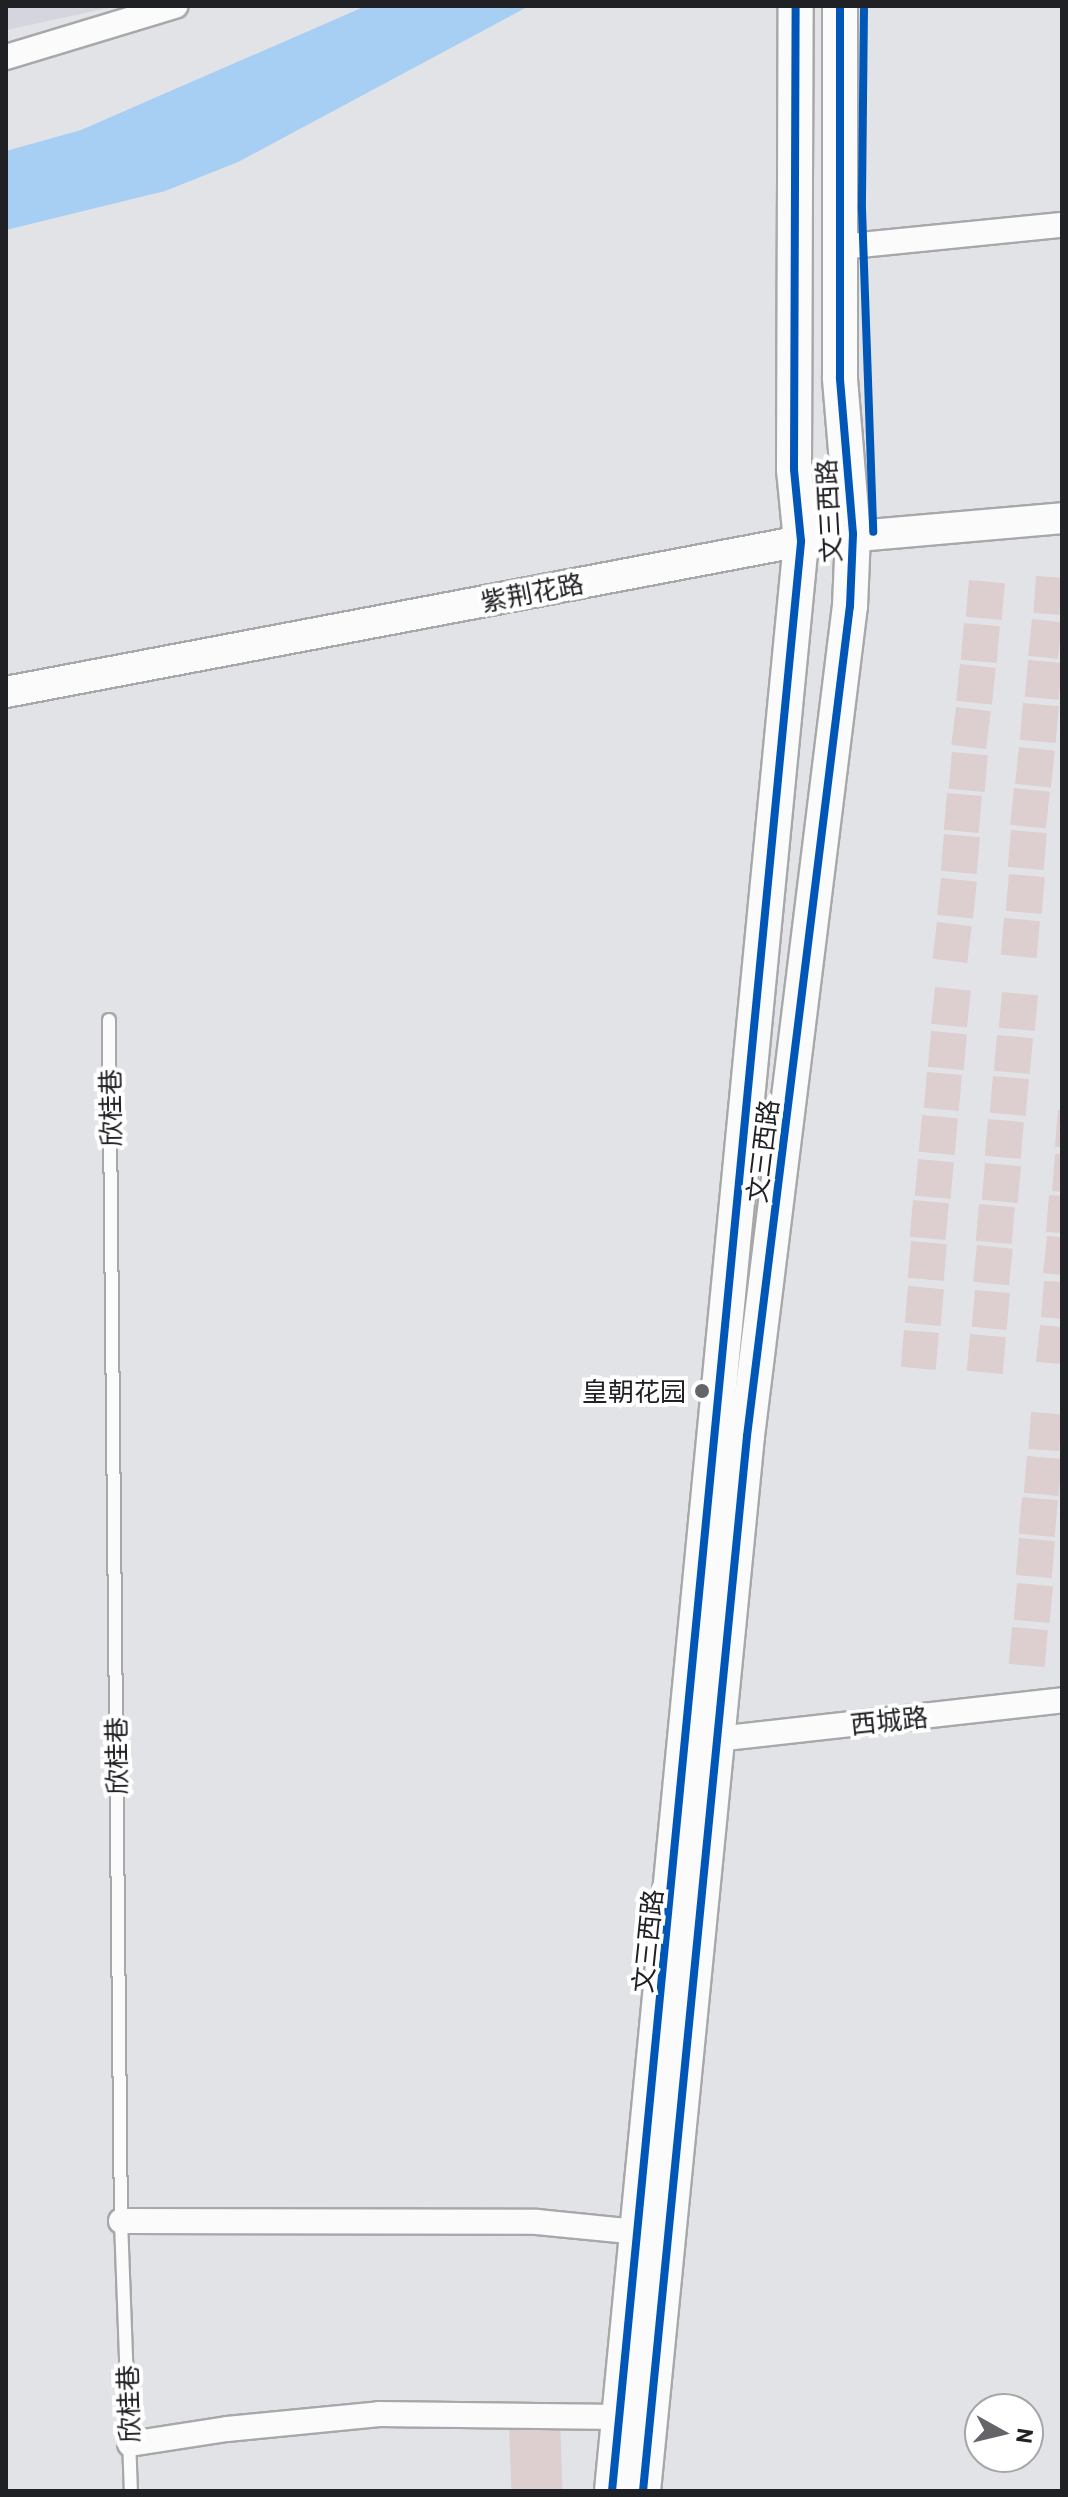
<!DOCTYPE html>
<meta charset="utf-8">
<style>
body{margin:0}
#map{position:relative;width:1068px;height:2497px;overflow:hidden;background:#e2e3e7;font-family:Barlow,"Noto Sans SC",sans-serif}
div>[style]{position:absolute}
.built>*{inset:0;background:#d4d5df}
.water>*{inset:0;background:#a6cff3}
.building>*{inset:0;background:#ddcecf;transform-origin:0 0}
.roads{filter:drop-shadow(2px 0 #a7a8aa) drop-shadow(-2px 0 #a7a8aa) drop-shadow(0 2px #a7a8aa) drop-shadow(0 -2px #a7a8aa)}
.service>*{height:12px;margin:-6px;padding:0 6px;transform-origin:6px;border-radius:6px;background:#fbfbfb}
.minor>*{height:24px;margin:-12px;padding:0 12px;transform-origin:12px;border-radius:12px;background:#fbfbfb}
.tertiary>*{height:30px;margin:-15px;padding:0 15px;transform-origin:15px;border-radius:15px;background:#fbfbfb}
.secondary>*{height:34px;margin:-17px;padding:0 17px;transform-origin:17px;border-radius:17px;background:#fbfbfb}
.cycleway>*{height:8px;margin:-4px;padding:0 4px;transform-origin:4px;border-radius:4px;background:#0057b8}
.dots>*{width:22px;height:22px;translate:-50% -50%;box-sizing:border-box;border:4px solid #fff;border-radius:50%}
span{translate:-50% -50%;white-space:nowrap;text-align:center;line-height:1.15;-webkit-text-stroke:8px #fff;paint-order:stroke}
.street-label{font-size:26px;color:#202124}
.poi-label{font-size:26px;color:#202124}
.right{translate:-100% -50%;text-align:right}
.frame{position:absolute;inset:0;border:8px solid #202124;pointer-events:none}
.north{position:absolute;left:964px;top:2393px;width:80px;height:80px;box-sizing:border-box;background:#fff;border:2px solid #a6a6a7;border-radius:50%;rotate:98deg;font-size:22px;font-weight:700;line-height:32px;text-align:center;color:#202124}
.north::after{content:'';display:block;margin:auto;width:28px;height:36px;background:#646568;clip-path:polygon(50% 0,100% 100%,50% 72%,0 100%)}
</style>
<div id="map">
<div class="built">
<div style="clip-path:polygon(6px 6px,117px 6px,6px 30px)"></div>
</div>
<div class="water">
<div style="clip-path:polygon(366px 6px,529px 6px,238px 162px,165px 191px,6px 230px,6px 151px,81px 130px)"></div>
</div>
<div class="building">
<div style="left:1036px;top:576px;width:26px;height:37px;rotate:4deg"></div>
<div style="left:969px;top:580px;width:36px;height:37px;rotate:5deg"></div>
<div style="left:1032px;top:619px;width:30px;height:37px;rotate:6deg"></div>
<div style="left:964px;top:623px;width:36px;height:37px;rotate:5deg"></div>
<div style="left:1028px;top:660px;width:34px;height:37px;rotate:5deg"></div>
<div style="left:960px;top:664px;width:36px;height:37px;rotate:6deg"></div>
<div style="left:1023px;top:703px;width:36px;height:37px;rotate:5deg"></div>
<div style="left:956px;top:707px;width:35px;height:38px;rotate:7deg"></div>
<div style="left:1019px;top:747px;width:36px;height:37px;rotate:6deg"></div>
<div style="left:952px;top:752px;width:36px;height:37px;rotate:5deg"></div>
<div style="left:1014px;top:788px;width:36px;height:37px;rotate:6deg"></div>
<div style="left:947px;top:793px;width:35px;height:37px;rotate:5deg"></div>
<div style="left:1011px;top:830px;width:36px;height:37px;rotate:5deg"></div>
<div style="left:944px;top:834px;width:36px;height:37px;rotate:5deg"></div>
<div style="left:1009px;top:874px;width:36px;height:37px;rotate:5deg"></div>
<div style="left:941px;top:878px;width:36px;height:37px;rotate:6deg"></div>
<div style="left:1004px;top:918px;width:36px;height:37px;rotate:5deg"></div>
<div style="left:937px;top:922px;width:35px;height:37px;rotate:7deg"></div>
<div style="left:935px;top:987px;width:36px;height:37px;rotate:6deg"></div>
<div style="left:1002px;top:992px;width:36px;height:36px;rotate:5deg"></div>
<div style="left:931px;top:1031px;width:36px;height:36px;rotate:5deg"></div>
<div style="left:997px;top:1035px;width:36px;height:36px;rotate:5deg"></div>
<div style="left:927px;top:1072px;width:35px;height:36px;rotate:5deg"></div>
<div style="left:993px;top:1076px;width:36px;height:37px;rotate:5deg"></div>
<div style="clip-path:polygon(1058px 1110px,1062px 1110px,1062px 1147px,1055px 1147px)"></div>
<div style="left:922px;top:1115px;width:36px;height:37px;rotate:5deg"></div>
<div style="left:988px;top:1119px;width:36px;height:37px;rotate:5deg"></div>
<div style="clip-path:polygon(1055px 1154px,1062px 1154px,1062px 1192px,1052px 1191px)"></div>
<div style="left:918px;top:1159px;width:36px;height:37px;rotate:5deg"></div>
<div style="left:985px;top:1163px;width:36px;height:37px;rotate:5deg"></div>
<div style="clip-path:polygon(1049px 1195px,1062px 1196px,1062px 1233px,1046px 1232px)"></div>
<div style="left:913px;top:1200px;width:36px;height:37px;rotate:5deg"></div>
<div style="left:979px;top:1204px;width:36px;height:37px;rotate:5deg"></div>
<div style="clip-path:polygon(1047px 1236px,1062px 1237px,1062px 1275px,1043px 1273px)"></div>
<div style="left:911px;top:1241px;width:36px;height:37px;rotate:5deg"></div>
<div style="left:977px;top:1245px;width:36px;height:37px;rotate:6deg"></div>
<div style="clip-path:polygon(1044px 1281px,1062px 1282px,1062px 1319px,1041px 1317px)"></div>
<div style="left:908px;top:1286px;width:36px;height:37px;rotate:5deg"></div>
<div style="left:975px;top:1290px;width:35px;height:37px;rotate:5deg"></div>
<div style="clip-path:polygon(1040px 1325px,1062px 1327px,1062px 1364px,1036px 1362px)"></div>
<div style="left:904px;top:1330px;width:35px;height:37px;rotate:5deg"></div>
<div style="left:970px;top:1334px;width:36px;height:37px;rotate:5deg"></div>
<div style="left:1031px;top:1412px;width:31px;height:37px;rotate:4deg"></div>
<div style="left:1027px;top:1456px;width:35px;height:37px;rotate:5deg"></div>
<div style="left:1022px;top:1497px;width:36px;height:37px;rotate:5deg"></div>
<div style="left:1019px;top:1538px;width:36px;height:37px;rotate:5deg"></div>
<div style="left:1017px;top:1583px;width:36px;height:37px;rotate:5deg"></div>
<div style="left:1012px;top:1627px;width:36px;height:37px;rotate:5deg"></div>
<div style="left:560px;top:2420px;width:71px;height:51px;rotate:88deg"></div>
</div>
<div class="roads">
<div class="service">
<div style="left:109px;top:1020px;width:1201px;rotate:89.43deg"></div>
<div style="left:121px;top:2221px;width:270px;rotate:87.9deg"></div>
</div>
<div class="minor">
<div style="left:6px;top:57px;width:177px;rotate:-16.8deg"></div>
<div style="left:840px;top:247px;width:223px;rotate:-5.7deg"></div>
<div style="left:717px;top:1739px;width:347px;rotate:-6.4deg"></div>
<div style="left:121px;top:2221px;width:416px;rotate:0.1deg"></div>
<div style="left:537px;top:2222px;width:101px;rotate:5.7deg"></div>
<div style="left:130px;top:2444px;width:98px;rotate:-8.8deg"></div>
<div style="left:227px;top:2429px;width:153px;rotate:-5.6deg"></div>
<div style="left:379px;top:2414px;width:240px;rotate:0.7deg"></div>
</div>
<div class="tertiary">
<div style="left:6px;top:692px;width:809px;rotate:-10.75deg"></div>
<div style="left:801px;top:541px;width:262px;rotate:-5deg"></div>
</div>
<div class="secondary">
<div style="left:612px;top:2491px;width:1959px;rotate:-84.46deg"></div>
<div style="left:801px;top:541px;width:72px;rotate:-95.6deg"></div>
<div style="left:794px;top:469px;width:463px;rotate:-89.8deg"></div>
<div style="left:643px;top:2491px;width:1060px;rotate:-84.37deg"></div>
<div style="left:747px;top:1436px;width:836px;rotate:-82.93deg"></div>
<div style="left:850px;top:606px;width:72px;rotate:-87.6deg"></div>
<div style="left:853px;top:534px;width:157px;rotate:-94.8deg"></div>
<div style="left:840px;top:378px;width:372px;rotate:-90deg"></div>
</div>
</div>
<div class="cycleway">
<div style="left:864px;top:6px;width:203px;rotate:90.6deg"></div>
<div style="left:862px;top:209px;width:323px;rotate:88deg"></div>
<div style="left:612px;top:2491px;width:1959px;rotate:-84.46deg"></div>
<div style="left:801px;top:541px;width:72px;rotate:-95.6deg"></div>
<div style="left:794px;top:469px;width:463px;rotate:-89.8deg"></div>
<div style="left:643px;top:2491px;width:1060px;rotate:-84.37deg"></div>
<div style="left:747px;top:1436px;width:836px;rotate:-82.93deg"></div>
<div style="left:850px;top:606px;width:72px;rotate:-87.6deg"></div>
<div style="left:853px;top:534px;width:157px;rotate:-94.8deg"></div>
<div style="left:840px;top:378px;width:372px;rotate:-90deg"></div>
</div>
<div class="dots">
<div style="left:702px;top:1391px;background:#646568"></div>
</div>
<div class="street-label">
<span style="left:828px;top:511px;rotate:-93deg">文三西路</span>
<span style="left:532px;top:592px;rotate:-11deg">紫荆花路</span>
<span style="left:110px;top:1108px;rotate:-91deg">欣桂巷</span>
<span style="left:762px;top:1151px;rotate:-83deg">文三西路</span>
<span style="left:889px;top:1720px;rotate:-6deg">西城路</span>
<span style="left:116px;top:1756px;rotate:-91deg">欣桂巷</span>
<span style="left:647px;top:1941px;rotate:-84deg">文三西路</span>
<span style="left:128px;top:2404px;rotate:-92deg">欣桂巷</span>
</div>
<div class="poi-label">
<span class="right" style="left:686px;top:1391px">皇朝花园</span>
</div>
<div class="frame"></div>
<div class="north">N</div>
</div>
